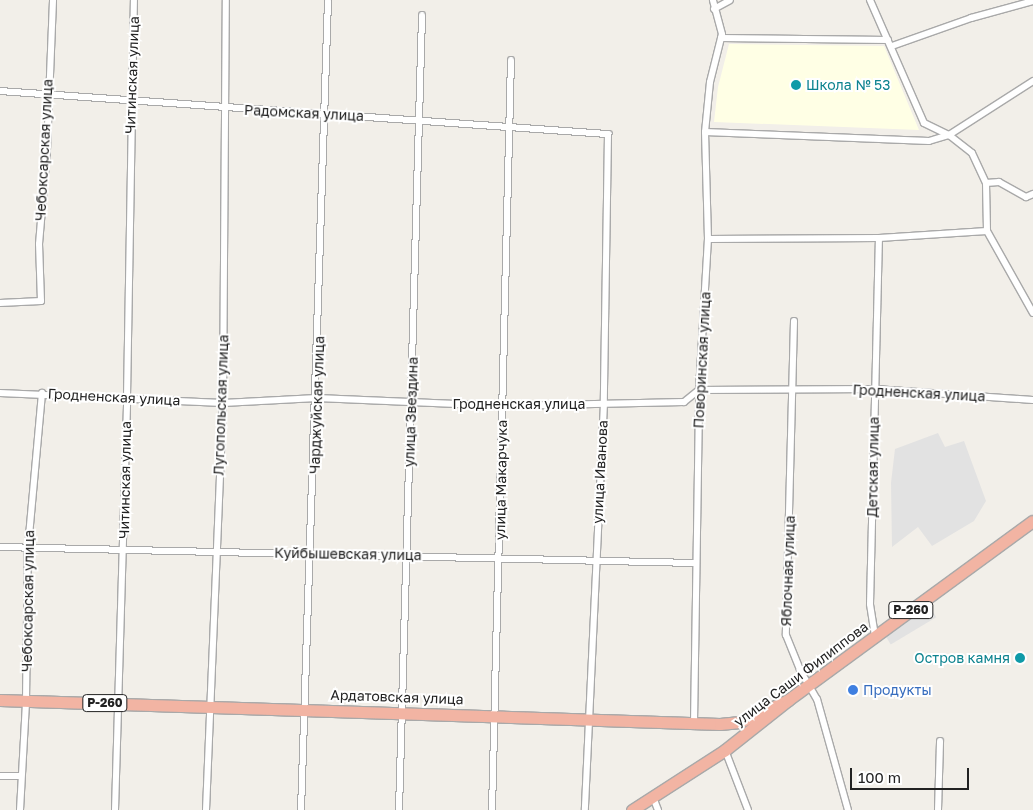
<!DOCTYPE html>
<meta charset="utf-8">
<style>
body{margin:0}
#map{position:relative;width:1033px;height:810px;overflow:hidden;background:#f2efe9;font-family:"Golos Text",sans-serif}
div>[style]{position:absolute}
.education>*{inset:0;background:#ffffe5}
.parking>*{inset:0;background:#e2e2e2;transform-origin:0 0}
.roads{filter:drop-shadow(1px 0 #a9a9a9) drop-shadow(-1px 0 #a9a9a9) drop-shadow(0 1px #a9a9a9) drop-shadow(0 -1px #a9a9a9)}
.minor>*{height:6px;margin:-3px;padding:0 3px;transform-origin:3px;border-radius:3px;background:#fff}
.trunk>*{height:11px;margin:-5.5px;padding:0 5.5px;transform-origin:5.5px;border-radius:5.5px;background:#f2b4a3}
.dots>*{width:14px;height:14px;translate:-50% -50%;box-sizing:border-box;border:2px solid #fff;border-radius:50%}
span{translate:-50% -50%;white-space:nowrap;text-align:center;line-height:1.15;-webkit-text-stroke:4px #fff;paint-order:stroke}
.shield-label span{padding:1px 4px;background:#fff;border:1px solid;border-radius:4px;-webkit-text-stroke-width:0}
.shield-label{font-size:12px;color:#222;font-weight:700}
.street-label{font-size:14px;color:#222}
.culture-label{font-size:14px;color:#0d838f}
.left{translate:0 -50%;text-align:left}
.right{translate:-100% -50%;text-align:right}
.shop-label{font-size:14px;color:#366cbe}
.scale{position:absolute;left:850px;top:768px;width:119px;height:22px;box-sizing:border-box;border:2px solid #222;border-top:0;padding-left:6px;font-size:15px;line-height:18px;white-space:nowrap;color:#222;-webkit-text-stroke:4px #fff;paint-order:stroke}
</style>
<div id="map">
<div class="education">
<div style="clip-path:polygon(729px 44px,884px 46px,919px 130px,714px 122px,718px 87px)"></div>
</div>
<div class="parking">
<div style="clip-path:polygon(938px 433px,945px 447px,964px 441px,986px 501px,974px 521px,932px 546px,918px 527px,892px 547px,891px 483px,895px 449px)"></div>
<div style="left:930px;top:607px;width:12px;height:53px;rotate:59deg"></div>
</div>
<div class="roads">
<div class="minor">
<div style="left:870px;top:0;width:134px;rotate:66.3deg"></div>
<div style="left:924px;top:123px;width:28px;rotate:26deg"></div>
<div style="left:949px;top:135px;width:29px;rotate:38deg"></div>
<div style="left:972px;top:153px;width:33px;rotate:65deg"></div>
<div style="left:986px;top:183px;width:13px;rotate:-4deg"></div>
<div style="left:999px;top:182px;width:31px;rotate:29deg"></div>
<div style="left:1026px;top:197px;width:8px;rotate:-23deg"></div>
<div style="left:714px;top:9px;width:18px;rotate:-29deg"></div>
<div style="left:721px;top:38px;width:167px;rotate:0.7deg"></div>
<div style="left:892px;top:46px;width:84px;rotate:-19.5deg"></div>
<div style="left:971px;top:18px;width:64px;rotate:-15.3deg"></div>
<div style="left:0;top:91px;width:610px;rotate:4.05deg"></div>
<div style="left:608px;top:134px;width:269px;rotate:90.9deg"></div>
<div style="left:604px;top:403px;width:407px;rotate:92.7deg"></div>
<div style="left:705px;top:132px;width:224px;rotate:2.3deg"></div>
<div style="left:929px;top:141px;width:21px;rotate:-17deg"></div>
<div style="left:949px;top:135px;width:100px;rotate:-32.7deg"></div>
<div style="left:986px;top:183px;width:48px;rotate:88.8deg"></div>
<div style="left:987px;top:231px;width:94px;rotate:60.7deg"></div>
<div style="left:708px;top:239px;width:171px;rotate:-0.3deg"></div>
<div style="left:879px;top:238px;width:108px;rotate:-3.7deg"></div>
<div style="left:0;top:303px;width:41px;rotate:-2.8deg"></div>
<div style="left:41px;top:301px;width:57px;rotate:-92deg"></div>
<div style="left:39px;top:244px;width:94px;rotate:-85.1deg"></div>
<div style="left:47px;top:150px;width:150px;rotate:-87.7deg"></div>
<div style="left:794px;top:321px;width:314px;rotate:91.5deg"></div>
<div style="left:786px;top:635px;width:38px;rotate:68deg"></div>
<div style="left:800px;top:670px;width:34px;rotate:60deg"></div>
<div style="left:817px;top:699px;width:115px;rotate:74.4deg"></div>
<div style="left:0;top:393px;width:223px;rotate:2.6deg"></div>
<div style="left:223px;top:403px;width:94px;rotate:-3deg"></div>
<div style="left:317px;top:398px;width:186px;rotate:2.5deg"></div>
<div style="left:503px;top:406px;width:181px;rotate:-1.3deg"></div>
<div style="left:684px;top:402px;width:19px;rotate:-39deg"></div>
<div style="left:699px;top:390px;width:176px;rotate:-0.3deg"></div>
<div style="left:875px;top:389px;width:158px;rotate:4deg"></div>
<div style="left:0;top:547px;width:695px;rotate:1.32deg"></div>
<div style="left:875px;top:636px;width:32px;rotate:-99deg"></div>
<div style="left:870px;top:604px;width:366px;rotate:-88.6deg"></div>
<div style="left:694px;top:723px;width:333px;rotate:-89.1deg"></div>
<div style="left:699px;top:390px;width:151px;rotate:-86.6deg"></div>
<div style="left:708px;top:239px;width:107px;rotate:-91.6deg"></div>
<div style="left:705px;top:132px;width:50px;rotate:-84.3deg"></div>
<div style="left:710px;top:82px;width:49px;rotate:-76deg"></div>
<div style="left:722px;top:34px;width:35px;rotate:-105deg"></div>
<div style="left:725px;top:750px;width:64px;rotate:69deg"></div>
<div style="left:0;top:776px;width:20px"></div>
<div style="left:653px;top:797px;width:14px;rotate:69deg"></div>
<div style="left:20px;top:810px;width:109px;rotate:-86.8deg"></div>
<div style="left:26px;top:701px;width:154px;rotate:-89.3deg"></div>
<div style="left:28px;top:547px;width:155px;rotate:-84.8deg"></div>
<div style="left:115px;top:810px;width:413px;rotate:-88.3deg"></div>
<div style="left:127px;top:397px;width:397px;rotate:-89deg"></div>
<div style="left:206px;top:810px;width:407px;rotate:-87.6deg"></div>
<div style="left:223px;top:403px;width:403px;rotate:-89.6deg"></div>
<div style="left:301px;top:810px;width:810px;rotate:-88.09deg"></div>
<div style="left:399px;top:810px;width:795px;rotate:-88.34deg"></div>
<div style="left:492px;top:810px;width:750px;rotate:-88.55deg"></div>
<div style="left:938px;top:810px;width:69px;rotate:-88.3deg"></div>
</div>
<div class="trunk">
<div style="left:0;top:700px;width:720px;rotate:1.91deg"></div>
<div style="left:720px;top:724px;width:20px;rotate:-6deg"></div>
<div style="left:740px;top:722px;width:53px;rotate:-24.6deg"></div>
<div style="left:632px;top:810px;width:111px;rotate:-32.8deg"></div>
<div style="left:725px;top:750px;width:80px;rotate:-38.4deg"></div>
<div style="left:788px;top:700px;width:303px;rotate:-36.2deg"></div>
</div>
</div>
<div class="dots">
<div style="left:796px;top:85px;background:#0f9aa8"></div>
<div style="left:1020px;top:658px;background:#0f9aa8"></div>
<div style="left:853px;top:690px;background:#3f7fe0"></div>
</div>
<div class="shield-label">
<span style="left:911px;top:610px">Р-260</span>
<span style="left:105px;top:703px">Р-260</span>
</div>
<div class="street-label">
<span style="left:132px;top:75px;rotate:-88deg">Читинская улица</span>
<span style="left:304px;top:113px;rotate:3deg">Радомская улица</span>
<span style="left:44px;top:150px;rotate:-87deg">Чебоксарская улица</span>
<span style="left:702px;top:360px;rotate:-87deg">Поворинская улица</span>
<span style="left:919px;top:393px;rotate:3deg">Гродненская улица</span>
<span style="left:114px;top:397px;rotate:3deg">Гродненская улица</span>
<span style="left:519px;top:404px">Гродненская улица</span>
<span style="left:221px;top:405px;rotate:-88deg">Лугопольская улица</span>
<span style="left:317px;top:405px;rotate:-88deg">Чарджуйская улица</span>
<span style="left:411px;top:412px;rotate:-88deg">улица Звездина</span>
<span style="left:873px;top:467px;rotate:-89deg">Детская улица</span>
<span style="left:600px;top:472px;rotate:-87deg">улица Иванова</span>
<span style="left:125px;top:480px;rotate:-89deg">Читинская улица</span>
<span style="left:501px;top:480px;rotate:-89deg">улица Макарчука</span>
<span style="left:348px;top:554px;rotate:1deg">Куйбышевская улица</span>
<span style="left:788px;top:571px;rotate:-88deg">Яблочная улица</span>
<span style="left:28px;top:601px;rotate:-89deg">Чебоксарская улица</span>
<span style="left:801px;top:674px;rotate:-37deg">улица Саши Филиппова</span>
<span style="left:397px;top:697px;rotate:2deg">Ардатовская улица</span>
</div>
<div class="culture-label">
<span class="left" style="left:806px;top:85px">Школа № 53</span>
<span class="right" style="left:1010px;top:658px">Остров камня</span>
</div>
<div class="shop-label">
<span class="left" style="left:863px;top:690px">Продукты</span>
</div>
<div class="scale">100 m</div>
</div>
